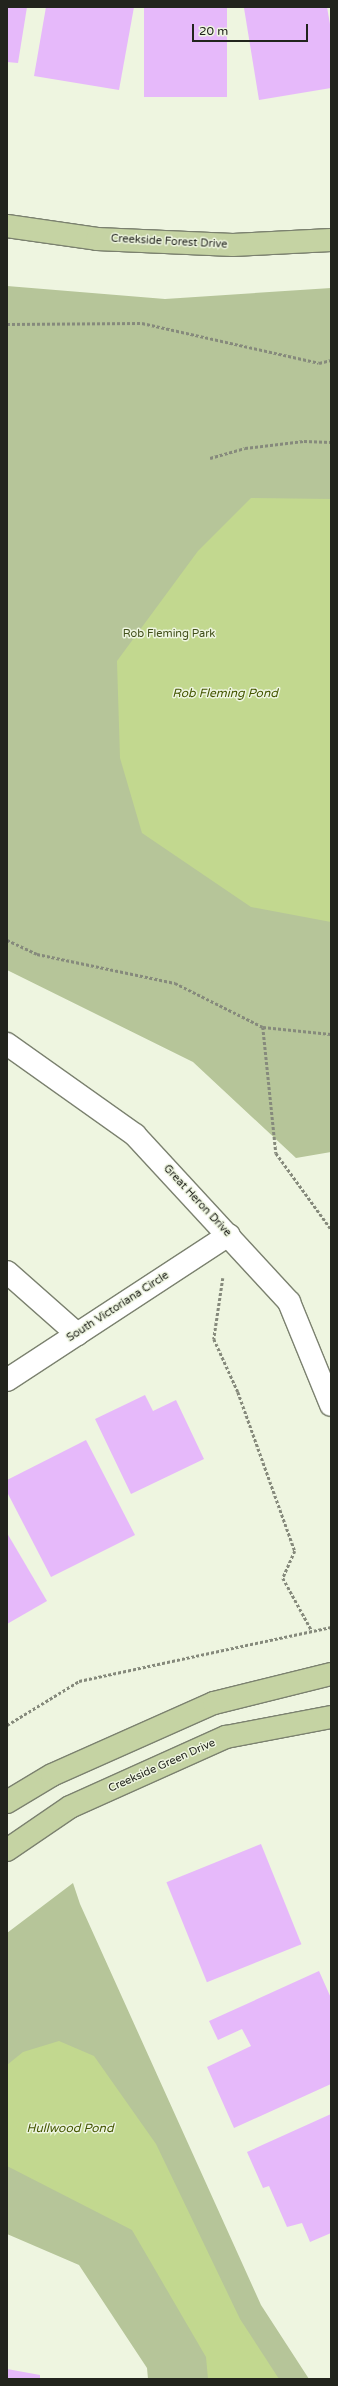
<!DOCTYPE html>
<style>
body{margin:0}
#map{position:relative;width:338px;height:2386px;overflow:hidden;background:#eef5e0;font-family:"Varela Round",sans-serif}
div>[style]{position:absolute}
.green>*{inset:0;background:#b6c599}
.water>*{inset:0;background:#c2d88f}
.building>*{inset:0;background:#e6b9fa;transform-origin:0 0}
.path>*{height:2.5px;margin-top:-1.25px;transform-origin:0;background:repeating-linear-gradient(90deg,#868a7c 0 3px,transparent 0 5px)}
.roads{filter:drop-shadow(1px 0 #7b816f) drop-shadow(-1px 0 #7b816f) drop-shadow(0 1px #7b816f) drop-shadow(0 -1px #7b816f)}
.minor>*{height:22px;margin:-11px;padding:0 11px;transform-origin:11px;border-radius:11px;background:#fff}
.major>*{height:22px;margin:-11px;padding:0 11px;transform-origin:11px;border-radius:11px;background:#c5d3a3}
span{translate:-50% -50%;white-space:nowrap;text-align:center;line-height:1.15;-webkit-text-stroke:3px #eef5e0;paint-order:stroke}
.street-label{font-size:11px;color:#22241d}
.park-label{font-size:11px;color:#414f1a}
.water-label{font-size:12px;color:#445600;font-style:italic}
.frame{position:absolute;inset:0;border:8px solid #22241d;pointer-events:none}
.scale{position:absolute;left:192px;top:24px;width:116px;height:18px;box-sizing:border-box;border:2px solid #22241d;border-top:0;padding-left:5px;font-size:12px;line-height:14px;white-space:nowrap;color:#22241d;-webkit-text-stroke:3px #eef5e0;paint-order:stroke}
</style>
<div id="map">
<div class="green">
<div style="clip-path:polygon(7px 286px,165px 299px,331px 288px,331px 1152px,296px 1158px,193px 1062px,7px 970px)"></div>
<div style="clip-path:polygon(73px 1883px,80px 1904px,261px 2305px,309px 2379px,148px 2379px,147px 2368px,79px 2265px,7px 2234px,7px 1933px)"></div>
</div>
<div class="water">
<div style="clip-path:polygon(251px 498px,331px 499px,331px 922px,251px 907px,142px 833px,120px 758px,117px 661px,198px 551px)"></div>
<div style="clip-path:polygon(59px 2041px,94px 2056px,156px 2144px,240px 2319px,279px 2379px,208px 2379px,206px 2357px,132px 2230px,7px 2166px,7px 2065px,23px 2052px)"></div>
</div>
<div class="building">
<div style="clip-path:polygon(7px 7px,27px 7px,18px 63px,7px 62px)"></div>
<div style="clip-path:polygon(46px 7px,134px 7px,119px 90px,34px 76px)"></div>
<div style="left:144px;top:7px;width:83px;height:90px"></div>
<div style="clip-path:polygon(253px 7px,327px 7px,331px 30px,331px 88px,259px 100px,244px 8px)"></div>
<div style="clip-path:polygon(145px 1395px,153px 1411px,176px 1400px,204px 1459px,131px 1494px,95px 1419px)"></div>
<div style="clip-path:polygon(86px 1440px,135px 1535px,51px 1577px,7px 1492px,7px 1480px)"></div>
<div style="clip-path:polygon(7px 1533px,47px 1601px,7px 1624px)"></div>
<div style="left:261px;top:1844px;width:108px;height:102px;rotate:68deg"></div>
<div style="clip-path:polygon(319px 1971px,331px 1998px,331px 2084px,234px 2128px,207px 2067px,251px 2046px,242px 2029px,218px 2040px,209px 2021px)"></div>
<div style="clip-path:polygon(331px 2114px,331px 2233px,310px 2242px,302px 2223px,287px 2227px,269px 2186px,263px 2188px,247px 2152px)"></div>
<div style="clip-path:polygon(7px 2369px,40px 2375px,40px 2379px,7px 2379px)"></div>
</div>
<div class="path">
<div style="left:7px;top:324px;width:135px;rotate:-0.4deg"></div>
<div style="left:142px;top:323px;width:181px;rotate:12.7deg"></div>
<div style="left:319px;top:363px;width:12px;rotate:-14deg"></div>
<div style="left:210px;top:458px;width:36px;rotate:-16deg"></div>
<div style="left:245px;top:448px;width:59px;rotate:-6.8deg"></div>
<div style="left:304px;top:441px;width:27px;rotate:2deg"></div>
<div style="left:7px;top:940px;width:33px;rotate:25deg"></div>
<div style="left:37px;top:954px;width:141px;rotate:11.9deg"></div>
<div style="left:175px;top:983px;width:98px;rotate:26.6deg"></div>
<div style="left:263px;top:1027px;width:127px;rotate:84.1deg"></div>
<div style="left:276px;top:1153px;width:94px;rotate:54.1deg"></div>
<div style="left:263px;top:1027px;width:68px;rotate:5.9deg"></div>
<div style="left:223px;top:1278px;width:62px;rotate:98.4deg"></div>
<div style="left:214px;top:1339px;width:58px;rotate:65.6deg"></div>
<div style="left:238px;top:1392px;width:169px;rotate:70.3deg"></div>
<div style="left:295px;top:1551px;width:30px;rotate:114deg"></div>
<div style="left:283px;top:1578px;width:60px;rotate:61.3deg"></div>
<div style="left:7px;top:1725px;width:84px;rotate:-31.4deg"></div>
<div style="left:79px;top:1681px;width:258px;rotate:-12.1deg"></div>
</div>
<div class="roads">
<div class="minor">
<div style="left:7px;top:1044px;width:157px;rotate:35.4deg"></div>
<div style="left:135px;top:1135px;width:227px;rotate:47.3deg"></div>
<div style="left:289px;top:1302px;width:111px;rotate:67.8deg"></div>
<div style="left:7px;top:1272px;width:94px;rotate:41.5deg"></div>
<div style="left:7px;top:1380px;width:265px;rotate:-33.2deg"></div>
</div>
<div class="major">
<div style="left:7px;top:226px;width:91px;rotate:8.2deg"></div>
<div style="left:97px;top:239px;width:136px;rotate:2.5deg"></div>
<div style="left:233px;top:245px;width:98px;rotate:-2.9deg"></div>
<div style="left:7px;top:1802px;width:52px;rotate:-31deg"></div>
<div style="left:52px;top:1775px;width:177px;rotate:-24deg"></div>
<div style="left:214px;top:1703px;width:121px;rotate:-13.9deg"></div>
<div style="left:7px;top:1850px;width:76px;rotate:-34.3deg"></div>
<div style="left:70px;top:1807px;width:171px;rotate:-24.2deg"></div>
<div style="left:226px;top:1737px;width:107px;rotate:-10.8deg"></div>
</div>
</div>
<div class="street-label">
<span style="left:169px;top:242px;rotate:3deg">Creekside Forest Drive</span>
<span style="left:197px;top:1201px;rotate:47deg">Great Heron Drive</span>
<span style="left:118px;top:1307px;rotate:-33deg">South Victoriana Circle</span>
<span style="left:162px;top:1766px;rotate:-24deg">Creekside Green Drive</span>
</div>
<div class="park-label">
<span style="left:169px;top:634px">Rob Fleming Park</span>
</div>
<div class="water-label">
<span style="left:225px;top:694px">Rob Fleming Pond</span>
<span style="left:70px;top:2129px">Hullwood Pond</span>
</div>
<div class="frame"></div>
<div class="scale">20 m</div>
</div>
